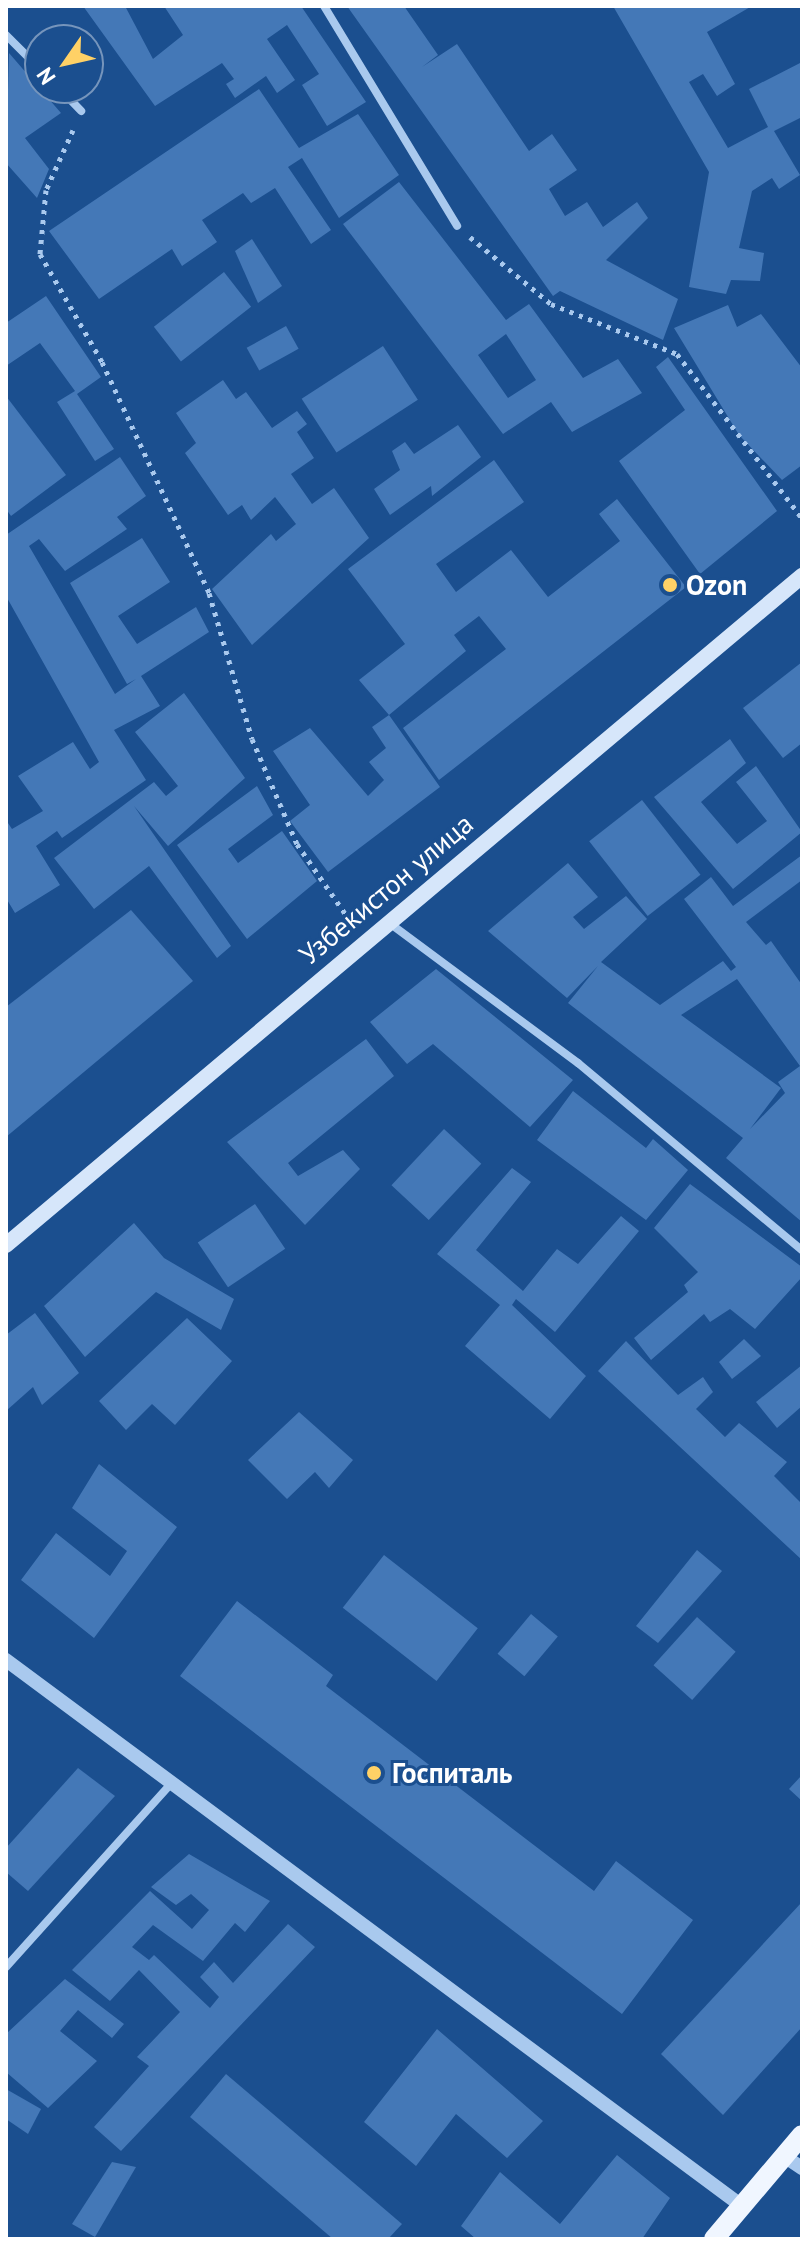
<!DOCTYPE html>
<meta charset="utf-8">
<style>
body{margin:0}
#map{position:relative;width:808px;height:2245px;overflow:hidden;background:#1b4f8f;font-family:"PT Sans",sans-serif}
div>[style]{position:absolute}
.building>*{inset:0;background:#4478b7;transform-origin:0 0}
.path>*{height:5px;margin-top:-2.5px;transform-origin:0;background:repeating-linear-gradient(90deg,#a9c9ee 0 4px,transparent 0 10px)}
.minor>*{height:8px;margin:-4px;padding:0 4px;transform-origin:4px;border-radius:4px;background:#a9c9ee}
.tertiary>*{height:14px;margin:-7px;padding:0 7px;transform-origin:7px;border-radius:7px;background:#a9c9ee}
.secondary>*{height:16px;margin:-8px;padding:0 8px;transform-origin:8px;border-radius:8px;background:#d6e6fa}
.primary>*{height:20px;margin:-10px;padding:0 10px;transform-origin:10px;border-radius:10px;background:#f0f6ff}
.dots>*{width:22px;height:22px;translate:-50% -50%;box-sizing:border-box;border:4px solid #1b4f8f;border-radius:50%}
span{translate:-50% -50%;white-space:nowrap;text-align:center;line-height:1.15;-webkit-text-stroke:6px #1b4f8f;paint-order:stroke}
.poi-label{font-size:28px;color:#fff;font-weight:700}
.left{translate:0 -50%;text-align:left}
.street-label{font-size:28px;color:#fff}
.frame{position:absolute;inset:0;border:8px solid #fff;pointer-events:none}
.north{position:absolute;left:24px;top:24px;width:80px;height:80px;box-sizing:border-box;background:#1b4f8f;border:2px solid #7695bc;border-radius:50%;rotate:236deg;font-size:22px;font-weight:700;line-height:32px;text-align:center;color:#fff}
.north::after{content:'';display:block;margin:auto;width:28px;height:36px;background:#ffd166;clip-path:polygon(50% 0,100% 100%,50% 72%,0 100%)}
</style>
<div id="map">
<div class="building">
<div style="clip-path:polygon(83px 6px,125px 6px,153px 59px,183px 35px,164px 6px,301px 6px,366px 102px,327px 126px,302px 85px,319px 74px,287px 25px,267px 39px,295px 80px,277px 93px,266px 76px,235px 98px,226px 84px,234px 79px,222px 63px,155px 106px)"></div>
<div style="clip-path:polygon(347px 6px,404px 6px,438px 55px,422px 67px,457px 44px,529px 151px,552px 134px,577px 170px,549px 189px,565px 216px,587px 202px,603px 227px,637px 202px,648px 218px,606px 260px,678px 299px,663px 340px,560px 291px,553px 296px)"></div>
<div style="clip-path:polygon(613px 6px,752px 6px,707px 32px,735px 84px,717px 96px,703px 74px,689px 82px,728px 148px,768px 127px,749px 89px,802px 62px,802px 117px,774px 131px,800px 175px,779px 189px,772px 178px,752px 191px,739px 248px,764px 253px,760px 281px,731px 280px,726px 294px,689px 287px,709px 172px)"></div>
<div style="clip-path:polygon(9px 53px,61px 113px,25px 138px,49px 169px,37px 198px,6px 163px)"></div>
<div style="clip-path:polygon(259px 89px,299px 148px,358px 114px,399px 175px,339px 218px,302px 158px,288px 167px,331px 230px,311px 244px,275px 188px,251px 203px,243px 193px,202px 220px,217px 242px,182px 266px,172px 249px,99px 299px,49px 231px)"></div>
<div style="clip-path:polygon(evenodd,399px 182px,506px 320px,529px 304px,583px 378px,618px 359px,642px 393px,572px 432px,551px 402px,503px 434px,343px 224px,399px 182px,506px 334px,536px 380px,508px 398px,478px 355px,506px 334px)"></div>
<div style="clip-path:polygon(252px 239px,282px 286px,258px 303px,235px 251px)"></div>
<div style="left:224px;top:272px;width:44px;height:89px;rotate:52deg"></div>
<div style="clip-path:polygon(46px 296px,101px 377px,77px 394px,114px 449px,95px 461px,57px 402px,75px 391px,40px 343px,6px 366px,6px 323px)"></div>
<div style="clip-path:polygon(728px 305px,737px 327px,761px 314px,802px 368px,802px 465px,782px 480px,739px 435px,674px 328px)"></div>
<div style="left:286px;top:326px;width:26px;height:45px;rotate:61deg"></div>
<div style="left:383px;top:346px;width:64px;height:97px;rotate:57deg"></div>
<div style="clip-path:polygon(668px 357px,777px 511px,700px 574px,619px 461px,685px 410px,656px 367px)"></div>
<div style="clip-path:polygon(223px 380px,236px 399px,246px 392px,272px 428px,297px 411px,307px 424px,297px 432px,314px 458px,291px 474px,312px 504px,334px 488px,369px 538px,252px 645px,212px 589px,271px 534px,276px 541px,296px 524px,275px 497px,251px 520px,242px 505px,228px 515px,185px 453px,196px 443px,176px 413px)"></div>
<div style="clip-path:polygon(6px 396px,66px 475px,11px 516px,6px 509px)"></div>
<div style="clip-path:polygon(458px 425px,481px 457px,432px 496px,431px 486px,390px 515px,374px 489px,400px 470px,392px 451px,405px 442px,414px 454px)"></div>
<div style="clip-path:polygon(120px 457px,146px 496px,117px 517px,127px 529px,65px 571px,39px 539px,29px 546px,115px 694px,136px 679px,127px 684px,70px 583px,142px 538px,170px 582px,118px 616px,137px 644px,196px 607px,209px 632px,141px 676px,160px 706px,114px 730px,146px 780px,62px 838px,57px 831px,36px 846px,60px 885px,15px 913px,6px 898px,6px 820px,12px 829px,43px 811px,18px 776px,73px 742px,90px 769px,99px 762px,6px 596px,6px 535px)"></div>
<div style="clip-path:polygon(494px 460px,524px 502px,436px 564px,456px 592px,511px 550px,548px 597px,620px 541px,599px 514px,617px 499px,686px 587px,439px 780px,403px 728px,506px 649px,479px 616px,454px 635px,466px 651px,389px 715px,359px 680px,405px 644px,348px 569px)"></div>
<div style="clip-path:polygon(802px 662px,802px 743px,783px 758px,743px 708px)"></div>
<div style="clip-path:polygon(184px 693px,245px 778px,168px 846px,134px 806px,231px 946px,217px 958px,149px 866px,94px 909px,54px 858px,154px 782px,166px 796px,178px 786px,135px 732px)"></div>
<div style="clip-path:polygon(389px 715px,440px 787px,328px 872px,290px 821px,310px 805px,273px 751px,310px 728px,368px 796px,384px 780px,369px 762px,386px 748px,372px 727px)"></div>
<div style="clip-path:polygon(730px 739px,746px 763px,701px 802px,737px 844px,767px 821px,736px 782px,756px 766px,802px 832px,733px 889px,654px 797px)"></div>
<div style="clip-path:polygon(257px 786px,273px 815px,228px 849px,238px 863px,282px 831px,317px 881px,247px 939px,177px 845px)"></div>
<div style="left:642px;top:800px;width:95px;height:67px;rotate:52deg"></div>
<div style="clip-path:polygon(evenodd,802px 855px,802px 880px,746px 922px,766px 945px,771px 941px,802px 985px,802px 1222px,726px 1158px,743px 1138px,568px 1003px,598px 966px,567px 998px,488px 931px,568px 863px,598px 897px,573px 917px,584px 929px,626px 896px,647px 919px,601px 962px,660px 1005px,723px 961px,731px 971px,736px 967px,684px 899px,711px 877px,733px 906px,802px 855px,737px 979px,800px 1066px,778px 1082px,785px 1093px,750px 1129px,781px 1088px,681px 1015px,737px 979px)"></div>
<div style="clip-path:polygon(131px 910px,193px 981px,6px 1137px,6px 1007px)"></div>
<div style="clip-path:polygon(436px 969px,573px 1080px,530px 1127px,433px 1044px,407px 1064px,370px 1022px)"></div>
<div style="clip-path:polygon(366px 1039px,394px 1076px,288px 1163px,298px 1176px,343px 1150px,360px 1169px,305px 1225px,227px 1142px)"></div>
<div style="clip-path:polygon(573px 1091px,646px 1148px,653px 1139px,688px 1170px,646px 1220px,537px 1140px)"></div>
<div style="left:444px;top:1129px;width:51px;height:77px;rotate:43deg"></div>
<div style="clip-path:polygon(512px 1168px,531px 1182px,476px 1250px,523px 1291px,557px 1249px,578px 1264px,621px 1216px,639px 1231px,555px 1332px,516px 1299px,512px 1305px,586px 1376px,550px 1419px,465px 1346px,500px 1305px,437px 1254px)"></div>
<div style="clip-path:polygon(690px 1184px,802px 1267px,802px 1277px,755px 1329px,730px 1309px,710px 1322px,704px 1314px,651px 1360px,634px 1338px,688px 1292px,684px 1285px,698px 1272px,654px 1228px)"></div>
<div style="left:255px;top:1204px;width:54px;height:69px;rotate:56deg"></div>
<div style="clip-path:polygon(134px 1223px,164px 1258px,234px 1299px,221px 1330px,156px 1292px,85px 1357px,44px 1306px)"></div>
<div style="clip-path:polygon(35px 1313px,79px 1373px,42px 1405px,33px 1387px,6px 1411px,6px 1335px)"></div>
<div style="clip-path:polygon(187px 1318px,232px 1361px,175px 1425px,152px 1404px,126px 1430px,99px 1401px)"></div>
<div style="clip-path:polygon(744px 1339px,761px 1356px,732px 1379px,719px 1362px)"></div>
<div style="clip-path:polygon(626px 1341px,678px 1395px,703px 1377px,713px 1392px,696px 1409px,725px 1437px,739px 1423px,787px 1462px,774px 1476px,802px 1504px,802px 1560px,598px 1371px)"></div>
<div style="clip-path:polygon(802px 1365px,802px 1406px,777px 1428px,756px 1402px)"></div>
<div style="clip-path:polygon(299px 1412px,353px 1460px,329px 1488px,315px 1472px,287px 1499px,248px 1460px)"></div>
<div style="clip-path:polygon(99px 1464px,177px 1527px,94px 1638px,21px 1580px,56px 1533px,110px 1576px,127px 1551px,72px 1508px)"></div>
<div style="clip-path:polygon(697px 1550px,722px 1571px,658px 1643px,636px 1626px)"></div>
<div style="left:384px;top:1555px;width:119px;height:67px;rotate:38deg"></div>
<div style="clip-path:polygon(237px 1601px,333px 1675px,326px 1686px,594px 1891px,616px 1861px,693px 1920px,622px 2014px,180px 1676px)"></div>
<div style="left:531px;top:1614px;width:35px;height:52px;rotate:40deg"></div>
<div style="left:697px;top:1617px;width:52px;height:65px;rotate:42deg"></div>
<div style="clip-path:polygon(78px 1768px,115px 1796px,28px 1891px,6px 1872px,6px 1848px)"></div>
<div style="clip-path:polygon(802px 1775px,802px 1801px,789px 1789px)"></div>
<div style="clip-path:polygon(189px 1854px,270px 1901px,245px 1932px,235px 1923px,203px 1961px,153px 1925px,132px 1947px,149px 1960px,154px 1955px,210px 2008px,219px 1997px,200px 1977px,214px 1962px,233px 1983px,288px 1924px,315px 1947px,121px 2151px,94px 2127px,149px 2066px,137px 2057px,180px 2012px,139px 1970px,110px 2001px,72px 1970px,150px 1891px,192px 1929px,209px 1910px,191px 1894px,176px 1905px,151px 1887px)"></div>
<div style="clip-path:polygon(802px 1902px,802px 2027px,723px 2115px,661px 2054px)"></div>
<div style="clip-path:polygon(65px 1979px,124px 2024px,112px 2038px,78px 2010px,60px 2031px,97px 2061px,48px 2108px,6px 2072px,6px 2034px)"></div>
<div style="clip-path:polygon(437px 2029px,543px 2121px,507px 2158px,456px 2114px,416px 2166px,364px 2122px)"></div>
<div style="clip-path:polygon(226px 2074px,402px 2224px,388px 2239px,333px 2239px,190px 2117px)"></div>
<div style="clip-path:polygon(6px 2089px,41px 2109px,28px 2134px,6px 2119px)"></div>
<div style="clip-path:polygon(617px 2155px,670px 2198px,642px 2239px,476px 2239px,461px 2226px,500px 2172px,560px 2224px)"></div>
<div style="clip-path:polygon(112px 2162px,136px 2167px,95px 2237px,72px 2224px)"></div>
</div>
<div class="path">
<div style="left:73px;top:130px;width:66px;rotate:114.2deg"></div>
<div style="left:46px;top:190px;width:64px;rotate:95.4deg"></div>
<div style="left:40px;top:254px;width:125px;rotate:60.1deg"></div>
<div style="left:102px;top:362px;width:255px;rotate:65.1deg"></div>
<div style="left:209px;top:593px;width:152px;rotate:73.6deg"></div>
<div style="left:252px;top:739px;width:114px;rotate:66.8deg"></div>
<div style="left:297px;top:844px;width:98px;rotate:55.3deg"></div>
<div style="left:470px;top:237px;width:105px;rotate:39.6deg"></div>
<div style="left:551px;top:304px;width:136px;rotate:21.6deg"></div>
<div style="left:677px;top:354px;width:206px;rotate:52.7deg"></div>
</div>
<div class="minor">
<div style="left:324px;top:6px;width:257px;rotate:58.8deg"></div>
<div style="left:6px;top:35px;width:48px;rotate:45deg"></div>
<div style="left:59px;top:88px;width:32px;rotate:46deg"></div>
<div style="left:388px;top:922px;width:237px;rotate:36.6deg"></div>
<div style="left:578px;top:1063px;width:292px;rotate:39.9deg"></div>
<div style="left:6px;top:1967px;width:245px;rotate:-48deg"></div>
</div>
<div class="tertiary">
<div style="left:6px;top:1660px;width:916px;rotate:36.57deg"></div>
<div style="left:784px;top:2156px;width:22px;rotate:34deg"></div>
</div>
<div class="secondary">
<div style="left:6px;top:1245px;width:1040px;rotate:-40.05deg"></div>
</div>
<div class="primary">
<div style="left:714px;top:2239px;width:136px;rotate:-49.8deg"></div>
</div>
<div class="dots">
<div style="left:670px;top:585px;background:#ffd166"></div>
<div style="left:374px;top:1773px;background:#ffd166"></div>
</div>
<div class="poi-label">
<span class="left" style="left:686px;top:585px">Ozon</span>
<span class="left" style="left:392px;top:1773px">Госпиталь</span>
</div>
<div class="street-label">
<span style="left:386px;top:889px;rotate:-40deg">Узбекистон улица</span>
</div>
<div class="frame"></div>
<div class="north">N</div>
</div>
